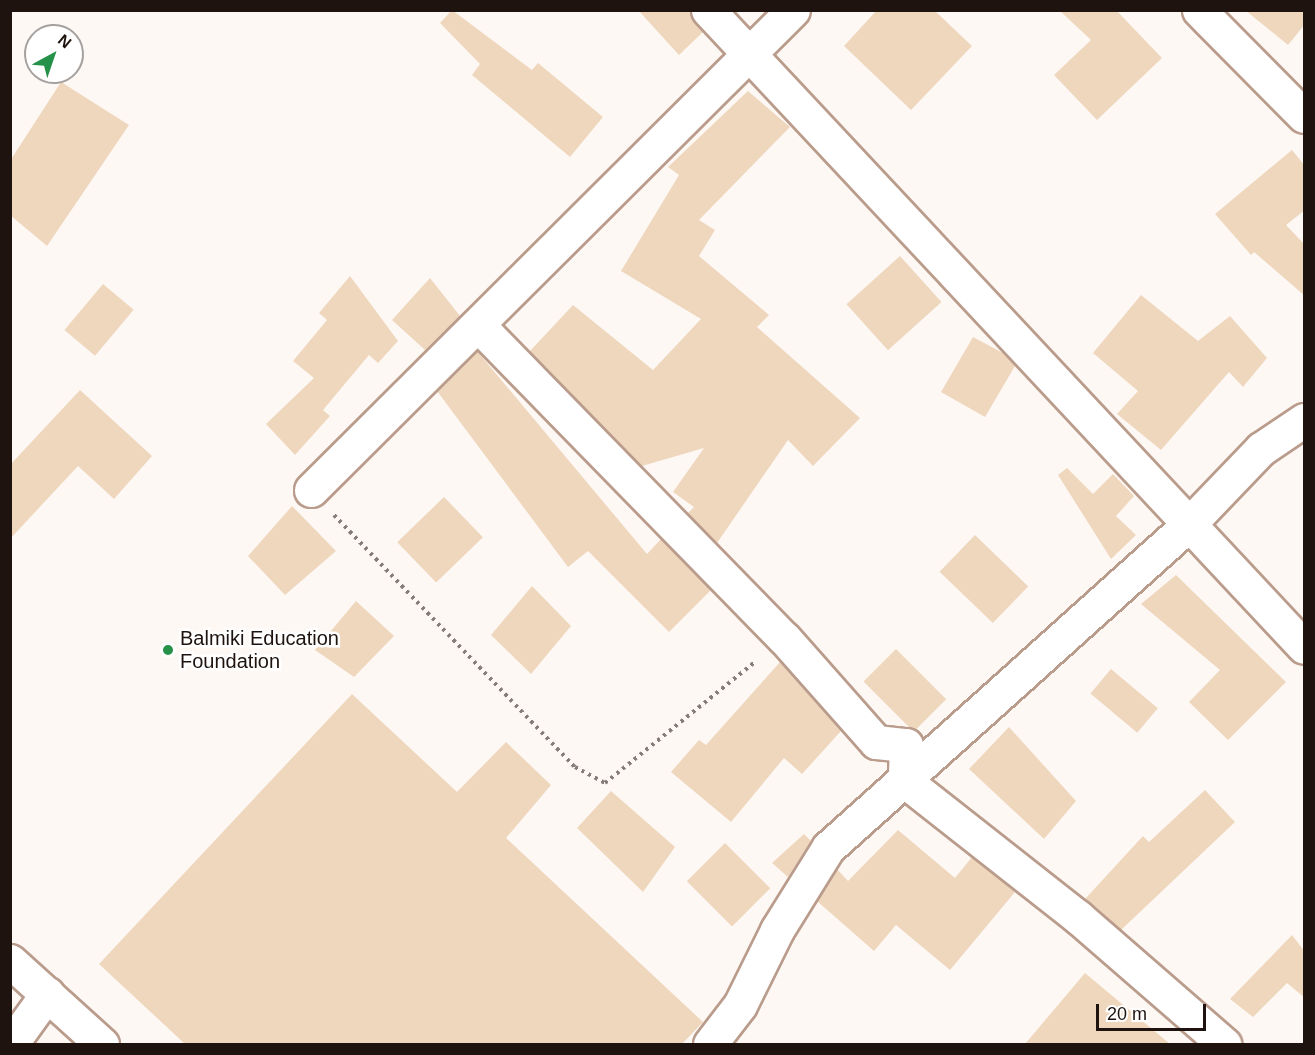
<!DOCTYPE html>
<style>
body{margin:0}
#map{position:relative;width:1315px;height:1055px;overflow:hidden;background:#fef8f4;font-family:Arial,sans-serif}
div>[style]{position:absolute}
.building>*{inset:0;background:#efd7be;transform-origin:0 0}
.path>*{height:4px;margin-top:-2px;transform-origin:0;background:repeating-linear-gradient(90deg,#857d78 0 3px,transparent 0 7.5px)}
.roads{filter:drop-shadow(2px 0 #ba9c8c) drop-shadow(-2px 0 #ba9c8c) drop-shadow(0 2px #ba9c8c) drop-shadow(0 -2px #ba9c8c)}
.minor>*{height:33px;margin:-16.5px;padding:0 16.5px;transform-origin:16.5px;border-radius:16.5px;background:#fff}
.dots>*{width:16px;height:16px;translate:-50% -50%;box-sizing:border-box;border:3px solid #fff;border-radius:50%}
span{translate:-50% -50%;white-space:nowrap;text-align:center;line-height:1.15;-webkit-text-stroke:5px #fff;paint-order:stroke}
.poi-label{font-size:20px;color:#1e130e}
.left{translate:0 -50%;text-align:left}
.frame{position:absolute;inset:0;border:12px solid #1e130e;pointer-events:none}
.north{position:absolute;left:24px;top:24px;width:60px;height:60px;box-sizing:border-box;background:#fff;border:2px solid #a5a19f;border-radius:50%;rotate:40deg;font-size:16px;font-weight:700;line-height:24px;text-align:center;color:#1e130e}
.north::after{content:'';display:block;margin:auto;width:21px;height:27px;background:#269149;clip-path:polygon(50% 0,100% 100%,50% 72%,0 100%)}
.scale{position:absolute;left:1096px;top:1004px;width:110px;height:27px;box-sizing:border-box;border:3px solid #1e130e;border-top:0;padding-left:8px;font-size:18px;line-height:21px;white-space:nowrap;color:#1e130e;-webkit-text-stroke:4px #fff;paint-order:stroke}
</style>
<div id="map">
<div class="building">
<div style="clip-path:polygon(452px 10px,532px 70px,538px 63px,603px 117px,570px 157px,472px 75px,480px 64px,440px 23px)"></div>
<div style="clip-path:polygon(638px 10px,690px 10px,703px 32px,679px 55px)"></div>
<div style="clip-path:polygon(877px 10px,934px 10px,972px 46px,911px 110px,844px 46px)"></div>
<div style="clip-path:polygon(1059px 10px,1116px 10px,1162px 58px,1097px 120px,1054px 75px,1091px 40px)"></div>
<div style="clip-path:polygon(1245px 10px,1305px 10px,1305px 24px,1288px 45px)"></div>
<div style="clip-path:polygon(61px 82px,129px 125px,47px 246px,10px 215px,10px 161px)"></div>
<div style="clip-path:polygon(748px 91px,790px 127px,699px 220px,715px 230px,699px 256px,769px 315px,757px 327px,860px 418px,813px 466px,788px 440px,717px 543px,688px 513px,694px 507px,673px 492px,704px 448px,642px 466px,530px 351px,573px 305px,653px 370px,701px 319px,621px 271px,679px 175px,668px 167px)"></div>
<div style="clip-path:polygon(1292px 150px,1305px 166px,1305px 210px,1286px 225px,1305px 245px,1305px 296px,1254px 252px,1251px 255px,1215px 214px)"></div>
<div style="left:900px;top:256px;width:62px;height:72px;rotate:48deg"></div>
<div style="clip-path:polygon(350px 276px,398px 341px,378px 363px,369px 355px,323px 410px,330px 416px,295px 455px,266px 424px,314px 378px,293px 361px,327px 320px,319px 313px)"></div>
<div style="clip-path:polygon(430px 278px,460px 316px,425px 350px,392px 320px)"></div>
<div style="left:103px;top:284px;width:40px;height:60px;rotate:40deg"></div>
<div style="clip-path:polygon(1141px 295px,1198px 341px,1230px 316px,1267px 358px,1243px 387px,1229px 372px,1161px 450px,1117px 414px,1138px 391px,1093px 353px)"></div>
<div style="clip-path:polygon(973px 337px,1005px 354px,1015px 366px,985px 417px,941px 392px)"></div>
<div style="clip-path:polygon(477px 351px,647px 554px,661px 539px,711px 590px,669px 632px,588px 551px,568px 567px,437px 391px)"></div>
<div style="clip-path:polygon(80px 390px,152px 456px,114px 499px,78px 466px,10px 539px,10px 465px)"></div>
<div style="clip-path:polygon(1067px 468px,1093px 494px,1113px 474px,1134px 496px,1116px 516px,1136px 535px,1111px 559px,1058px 475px)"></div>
<div style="left:444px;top:497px;width:56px;height:65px;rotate:46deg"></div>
<div style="clip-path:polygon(292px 506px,336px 551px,285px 595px,248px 556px)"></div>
<div style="left:975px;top:535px;width:74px;height:51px;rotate:44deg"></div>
<div style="clip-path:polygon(1176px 575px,1286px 682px,1228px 740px,1189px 702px,1220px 670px,1141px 604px)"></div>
<div style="clip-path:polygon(532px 586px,571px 626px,531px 674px,491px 635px)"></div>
<div style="clip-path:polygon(356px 601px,394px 636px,354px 677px,315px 650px)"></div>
<div style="left:896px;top:649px;width:71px;height:46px;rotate:45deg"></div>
<div style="clip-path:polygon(780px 662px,841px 731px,802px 774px,784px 758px,731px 822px,671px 772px,699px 740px,706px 745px)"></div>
<div style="left:1111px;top:669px;width:61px;height:32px;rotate:40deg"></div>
<div style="clip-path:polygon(352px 694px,457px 792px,506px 742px,551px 785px,506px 838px,703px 1022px,682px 1044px,185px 1044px,99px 964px)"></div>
<div style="clip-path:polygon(1009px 727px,1076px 801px,1044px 839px,969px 769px)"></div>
<div style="clip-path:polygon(1205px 790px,1235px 822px,1121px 930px,1085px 899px,1143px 836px,1149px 842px)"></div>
<div style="clip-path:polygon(611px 791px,675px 847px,643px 892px,577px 828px)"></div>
<div style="clip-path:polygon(898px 830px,955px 878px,972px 857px,1015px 892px,950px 970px,896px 925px,874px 951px,817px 901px,837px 869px,848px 881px)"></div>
<div style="clip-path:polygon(804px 834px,811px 841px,788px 877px,772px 863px)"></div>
<div style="left:725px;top:843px;width:64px;height:54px;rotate:45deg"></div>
<div style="clip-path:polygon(1292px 935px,1305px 952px,1305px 998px,1287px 983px,1253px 1017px,1230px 999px)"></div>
<div style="clip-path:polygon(1085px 973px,1170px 1044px,1025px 1044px)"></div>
</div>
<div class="path">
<div style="left:334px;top:515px;width:349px;rotate:46.3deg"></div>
<div style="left:575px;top:767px;width:34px;rotate:28deg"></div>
<div style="left:605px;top:783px;width:194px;rotate:-38.9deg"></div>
</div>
<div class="roads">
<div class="minor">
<div style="left:708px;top:10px;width:872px;rotate:46.9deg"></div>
<div style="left:1199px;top:10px;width:149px;rotate:45.3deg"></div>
<div style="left:479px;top:326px;width:436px;rotate:45.7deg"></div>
<div style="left:784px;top:638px;width:139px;rotate:48.5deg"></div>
<div style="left:876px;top:742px;width:30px;rotate:6deg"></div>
<div style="left:906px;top:745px;width:36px;rotate:92deg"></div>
<div style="left:905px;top:781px;width:220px;rotate:38.2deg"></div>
<div style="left:1078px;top:917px;width:194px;rotate:41deg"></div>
<div style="left:311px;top:490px;width:680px;rotate:-44.88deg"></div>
<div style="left:10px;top:961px;width:124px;rotate:42.1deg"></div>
<div style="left:11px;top:1044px;width:62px;rotate:-54.2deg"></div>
<div style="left:710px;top:1044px;width:49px;rotate:-52.4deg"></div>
<div style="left:740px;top:1005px;width:84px;rotate:-63.7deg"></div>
<div style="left:777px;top:930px;width:97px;rotate:-58.1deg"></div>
<div style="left:828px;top:848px;width:486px;rotate:-41.9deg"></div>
<div style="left:1190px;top:523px;width:103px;rotate:-46.2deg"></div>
<div style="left:1261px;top:449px;width:52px;rotate:-34deg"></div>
</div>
</div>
<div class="dots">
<div style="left:168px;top:650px;background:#269149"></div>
</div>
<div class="poi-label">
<span class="left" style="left:180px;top:650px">Balmiki Education<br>Foundation</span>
</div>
<div class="frame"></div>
<div class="north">N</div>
<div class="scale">20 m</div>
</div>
